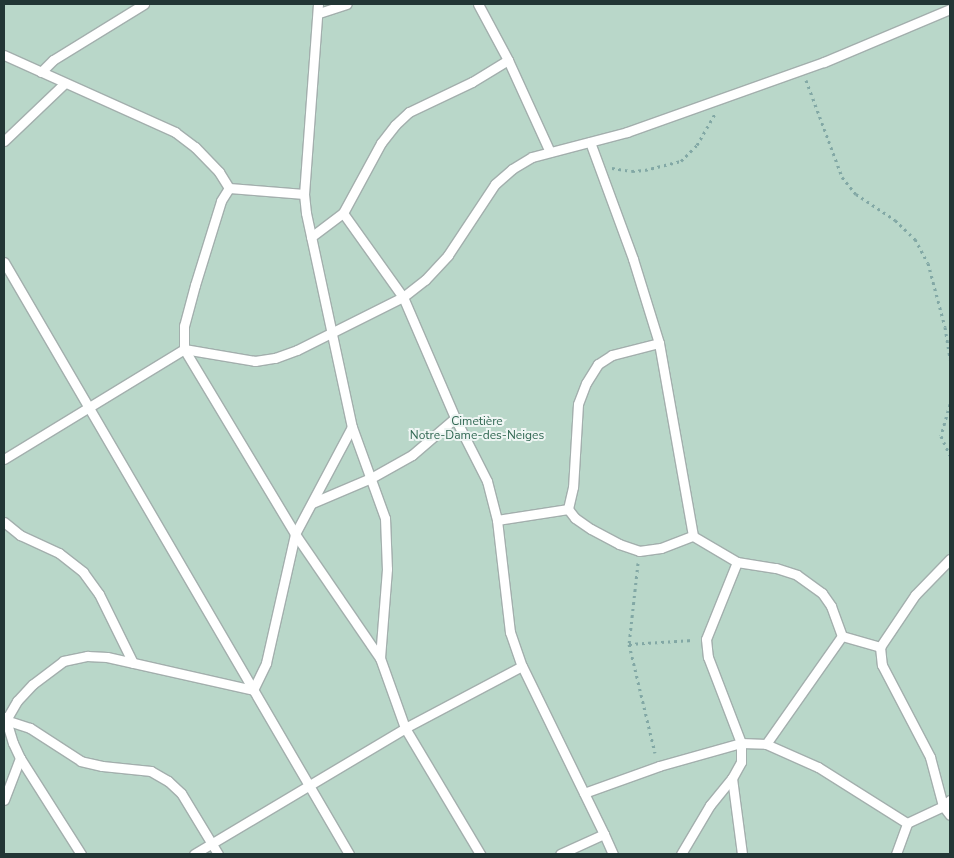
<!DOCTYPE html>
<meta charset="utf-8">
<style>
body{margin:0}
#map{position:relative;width:954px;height:858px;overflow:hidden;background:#dfe8e6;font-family:"Nunito Sans",sans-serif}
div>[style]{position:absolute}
.green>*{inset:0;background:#b9d7c9;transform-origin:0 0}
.path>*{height:3px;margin-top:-1.5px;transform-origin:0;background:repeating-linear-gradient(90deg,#82a8a5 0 2.5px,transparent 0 6.5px)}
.roads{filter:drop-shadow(1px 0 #a3afad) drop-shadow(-1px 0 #a3afad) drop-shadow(0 1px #a3afad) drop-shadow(0 -1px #a3afad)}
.lane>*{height:9px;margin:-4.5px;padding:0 4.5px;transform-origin:4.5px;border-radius:4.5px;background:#fff}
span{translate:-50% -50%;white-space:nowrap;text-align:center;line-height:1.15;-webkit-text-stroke:4px #eef5f3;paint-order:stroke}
.park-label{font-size:12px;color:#316853}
.frame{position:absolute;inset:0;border:5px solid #223635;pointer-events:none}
</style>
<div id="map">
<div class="green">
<div style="left:4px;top:4px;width:946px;height:850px"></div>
</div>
<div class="path">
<div style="left:806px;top:80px;width:103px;rotate:69.6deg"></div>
<div style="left:842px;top:177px;width:22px;rotate:51deg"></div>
<div style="left:856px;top:194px;width:47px;rotate:33.7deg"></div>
<div style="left:895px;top:220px;width:28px;rotate:44deg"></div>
<div style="left:915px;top:239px;width:27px;rotate:62deg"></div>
<div style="left:928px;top:263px;width:66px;rotate:75.1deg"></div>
<div style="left:945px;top:327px;width:33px;rotate:81deg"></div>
<div style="left:612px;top:168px;width:20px;rotate:9deg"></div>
<div style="left:632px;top:171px;width:13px;rotate:-4deg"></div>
<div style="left:645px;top:170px;width:37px;rotate:-14deg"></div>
<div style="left:681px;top:161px;width:23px;rotate:-45deg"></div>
<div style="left:697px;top:145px;width:36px;rotate:-60deg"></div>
<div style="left:950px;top:404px;width:33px;rotate:106deg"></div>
<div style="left:941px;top:436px;width:21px;rotate:65deg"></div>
<div style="left:638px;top:563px;width:81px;rotate:96.3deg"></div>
<div style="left:629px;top:644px;width:112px;rotate:76.6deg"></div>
<div style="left:629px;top:644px;width:64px;rotate:-3.6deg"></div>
</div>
<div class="roads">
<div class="lane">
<div style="left:318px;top:4px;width:191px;rotate:94.2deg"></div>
<div style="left:304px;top:194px;width:19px;rotate:84deg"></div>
<div style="left:306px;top:213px;width:219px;rotate:77.9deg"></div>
<div style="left:352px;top:427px;width:97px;rotate:70.1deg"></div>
<div style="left:385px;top:518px;width:51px;rotate:87.8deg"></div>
<div style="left:387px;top:569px;width:89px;rotate:94.5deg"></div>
<div style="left:380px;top:658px;width:74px;rotate:70.3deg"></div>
<div style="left:405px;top:728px;width:147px;rotate:59.2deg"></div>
<div style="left:478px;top:4px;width:64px;rotate:61.8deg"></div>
<div style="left:508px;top:60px;width:101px;rotate:65.5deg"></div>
<div style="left:319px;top:13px;width:29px;rotate:-18deg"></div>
<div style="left:4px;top:55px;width:188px;rotate:24.2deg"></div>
<div style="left:175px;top:132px;width:25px;rotate:37deg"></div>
<div style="left:195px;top:147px;width:35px;rotate:46deg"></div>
<div style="left:219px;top:172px;width:19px;rotate:58deg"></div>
<div style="left:41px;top:72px;width:17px;rotate:-45deg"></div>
<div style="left:53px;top:60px;width:107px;rotate:-31.6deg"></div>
<div style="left:4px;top:141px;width:84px;rotate:-43.6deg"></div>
<div style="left:590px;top:142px;width:125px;rotate:69.8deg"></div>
<div style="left:633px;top:259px;width:88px;rotate:72.8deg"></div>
<div style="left:659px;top:343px;width:196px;rotate:80deg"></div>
<div style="left:304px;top:194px;width:75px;rotate:-175.4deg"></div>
<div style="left:229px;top:188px;width:15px;rotate:122deg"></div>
<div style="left:221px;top:201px;width:88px;rotate:107.2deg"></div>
<div style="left:195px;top:285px;width:42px;rotate:105deg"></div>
<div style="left:184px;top:326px;width:23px;rotate:90deg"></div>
<div style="left:184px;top:349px;width:216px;rotate:59deg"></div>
<div style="left:295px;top:534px;width:150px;rotate:55.6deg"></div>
<div style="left:343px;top:213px;width:103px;rotate:54.5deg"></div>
<div style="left:403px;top:297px;width:132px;rotate:66.7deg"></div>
<div style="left:455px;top:418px;width:71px;rotate:63.1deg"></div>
<div style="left:487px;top:481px;width:40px;rotate:75.6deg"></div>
<div style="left:497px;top:520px;width:113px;rotate:83.4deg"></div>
<div style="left:510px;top:632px;width:36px;rotate:71deg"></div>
<div style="left:311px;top:237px;width:40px;rotate:-37deg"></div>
<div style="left:343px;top:213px;width:80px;rotate:-61.5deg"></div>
<div style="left:381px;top:143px;width:23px;rotate:-52deg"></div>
<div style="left:395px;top:125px;width:19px;rotate:-43deg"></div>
<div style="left:409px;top:112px;width:70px;rotate:-25.5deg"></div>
<div style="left:472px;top:82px;width:42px;rotate:-31.4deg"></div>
<div style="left:4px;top:262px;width:685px;rotate:59.77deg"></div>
<div style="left:659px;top:343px;width:49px;rotate:165.7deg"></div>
<div style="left:612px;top:355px;width:17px;rotate:147deg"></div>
<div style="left:598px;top:364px;width:22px;rotate:122deg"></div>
<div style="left:586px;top:383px;width:22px;rotate:111deg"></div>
<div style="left:578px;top:404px;width:83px;rotate:93.4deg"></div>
<div style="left:573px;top:487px;width:23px;rotate:103deg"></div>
<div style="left:568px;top:509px;width:11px;rotate:52deg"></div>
<div style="left:575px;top:518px;width:19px;rotate:35deg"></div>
<div style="left:591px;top:529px;width:32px;rotate:28deg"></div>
<div style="left:619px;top:544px;width:21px;rotate:19deg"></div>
<div style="left:639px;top:551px;width:22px;rotate:-8deg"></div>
<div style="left:661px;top:548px;width:34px;rotate:-21deg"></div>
<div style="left:693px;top:536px;width:51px;rotate:30.6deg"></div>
<div style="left:737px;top:562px;width:39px;rotate:9deg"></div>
<div style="left:776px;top:568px;width:22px;rotate:18deg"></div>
<div style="left:797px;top:575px;width:31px;rotate:36deg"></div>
<div style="left:822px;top:593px;width:16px;rotate:55deg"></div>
<div style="left:831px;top:606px;width:32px;rotate:70deg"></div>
<div style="left:842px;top:636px;width:40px;rotate:16deg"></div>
<div style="left:4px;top:459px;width:211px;rotate:-31.4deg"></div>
<div style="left:184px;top:349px;width:72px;rotate:9.6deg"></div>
<div style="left:255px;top:361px;width:20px;rotate:-9deg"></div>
<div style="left:275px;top:358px;width:23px;rotate:-20deg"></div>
<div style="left:297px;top:350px;width:119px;rotate:-26.6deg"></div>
<div style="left:403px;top:297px;width:28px;rotate:-38deg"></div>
<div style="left:425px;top:280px;width:34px;rotate:-47deg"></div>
<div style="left:448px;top:255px;width:85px;rotate:-56.5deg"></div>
<div style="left:495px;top:184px;width:23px;rotate:-41deg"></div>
<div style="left:512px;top:169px;width:23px;rotate:-31deg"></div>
<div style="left:532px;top:157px;width:98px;rotate:-14.7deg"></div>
<div style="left:627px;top:132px;width:209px;rotate:-19.6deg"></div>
<div style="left:824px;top:62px;width:137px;rotate:-22.8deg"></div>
<div style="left:312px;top:503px;width:64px;rotate:-23deg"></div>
<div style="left:371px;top:478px;width:47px;rotate:-29.3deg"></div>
<div style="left:412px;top:455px;width:57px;rotate:-40.7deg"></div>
<div style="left:497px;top:520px;width:72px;rotate:-8.8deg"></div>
<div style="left:4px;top:522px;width:21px;rotate:39deg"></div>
<div style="left:20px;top:535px;width:43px;rotate:24.8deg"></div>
<div style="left:59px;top:553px;width:31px;rotate:38deg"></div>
<div style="left:83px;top:572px;width:27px;rotate:54deg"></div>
<div style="left:99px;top:594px;width:77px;rotate:63.8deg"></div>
<div style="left:950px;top:559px;width:50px;rotate:134.2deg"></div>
<div style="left:915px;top:595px;width:63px;rotate:123.9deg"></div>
<div style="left:880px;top:647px;width:18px;rotate:84deg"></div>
<div style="left:882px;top:665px;width:104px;rotate:62.4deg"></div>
<div style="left:930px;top:757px;width:51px;rotate:75.1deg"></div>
<div style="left:943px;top:806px;width:9px;rotate:-41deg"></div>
<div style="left:737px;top:562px;width:83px;rotate:111.9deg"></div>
<div style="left:706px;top:639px;width:18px;rotate:84deg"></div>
<div style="left:708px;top:657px;width:92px;rotate:69deg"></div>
<div style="left:741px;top:743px;width:25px;rotate:2deg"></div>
<div style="left:766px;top:744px;width:57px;rotate:23.9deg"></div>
<div style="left:818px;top:767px;width:105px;rotate:32.2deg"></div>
<div style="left:5px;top:717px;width:27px;rotate:73deg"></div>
<div style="left:13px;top:743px;width:17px;rotate:65deg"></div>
<div style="left:20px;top:758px;width:114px;rotate:57.6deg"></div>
<div style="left:766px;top:744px;width:132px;rotate:-54.9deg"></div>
<div style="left:732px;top:778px;width:77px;rotate:82.5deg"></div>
<div style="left:584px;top:793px;width:80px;rotate:-19.8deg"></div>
<div style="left:659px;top:766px;width:85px;rotate:-15.7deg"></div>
<div style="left:741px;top:743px;width:19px;rotate:90deg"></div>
<div style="left:741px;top:762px;width:18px;rotate:119deg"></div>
<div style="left:732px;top:778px;width:35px;rotate:129deg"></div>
<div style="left:710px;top:805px;width:57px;rotate:120.6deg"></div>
<div style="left:4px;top:800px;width:45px;rotate:-69.1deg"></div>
<div style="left:604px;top:834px;width:22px;rotate:66deg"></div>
<div style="left:194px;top:854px;width:246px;rotate:-30.8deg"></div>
<div style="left:405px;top:728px;width:132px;rotate:-27.9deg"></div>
<div style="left:522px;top:666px;width:187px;rotate:64deg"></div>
<div style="left:604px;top:834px;width:48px;rotate:155.6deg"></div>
<div style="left:218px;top:854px;width:71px;rotate:-121.2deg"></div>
<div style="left:181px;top:793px;width:18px;rotate:-137deg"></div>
<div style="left:168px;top:781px;width:20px;rotate:-150deg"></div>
<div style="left:151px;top:771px;width:49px;rotate:-174.2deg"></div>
<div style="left:102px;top:766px;width:22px;rotate:-167deg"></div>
<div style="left:81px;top:761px;width:61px;rotate:-147.1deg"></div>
<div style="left:30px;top:728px;width:25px;rotate:-162deg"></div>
<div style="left:6px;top:720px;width:22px;rotate:-60deg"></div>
<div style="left:17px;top:701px;width:23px;rotate:-47deg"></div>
<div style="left:33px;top:684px;width:38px;rotate:-37deg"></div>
<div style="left:63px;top:661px;width:25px;rotate:-12deg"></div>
<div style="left:87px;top:656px;width:20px;rotate:3deg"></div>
<div style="left:107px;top:657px;width:150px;rotate:12.7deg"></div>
<div style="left:253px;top:690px;width:30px;rotate:-64deg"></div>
<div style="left:266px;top:663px;width:132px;rotate:-77.3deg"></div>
<div style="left:295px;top:534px;width:121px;rotate:-62deg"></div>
<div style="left:896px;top:854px;width:33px;rotate:-70deg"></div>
<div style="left:907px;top:823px;width:40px;rotate:-25deg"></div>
<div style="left:943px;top:806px;width:11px;rotate:52deg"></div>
</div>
</div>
<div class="park-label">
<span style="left:477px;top:429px">Cimetière<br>Notre-Dame-des-Neiges</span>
</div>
<div class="frame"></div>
</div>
